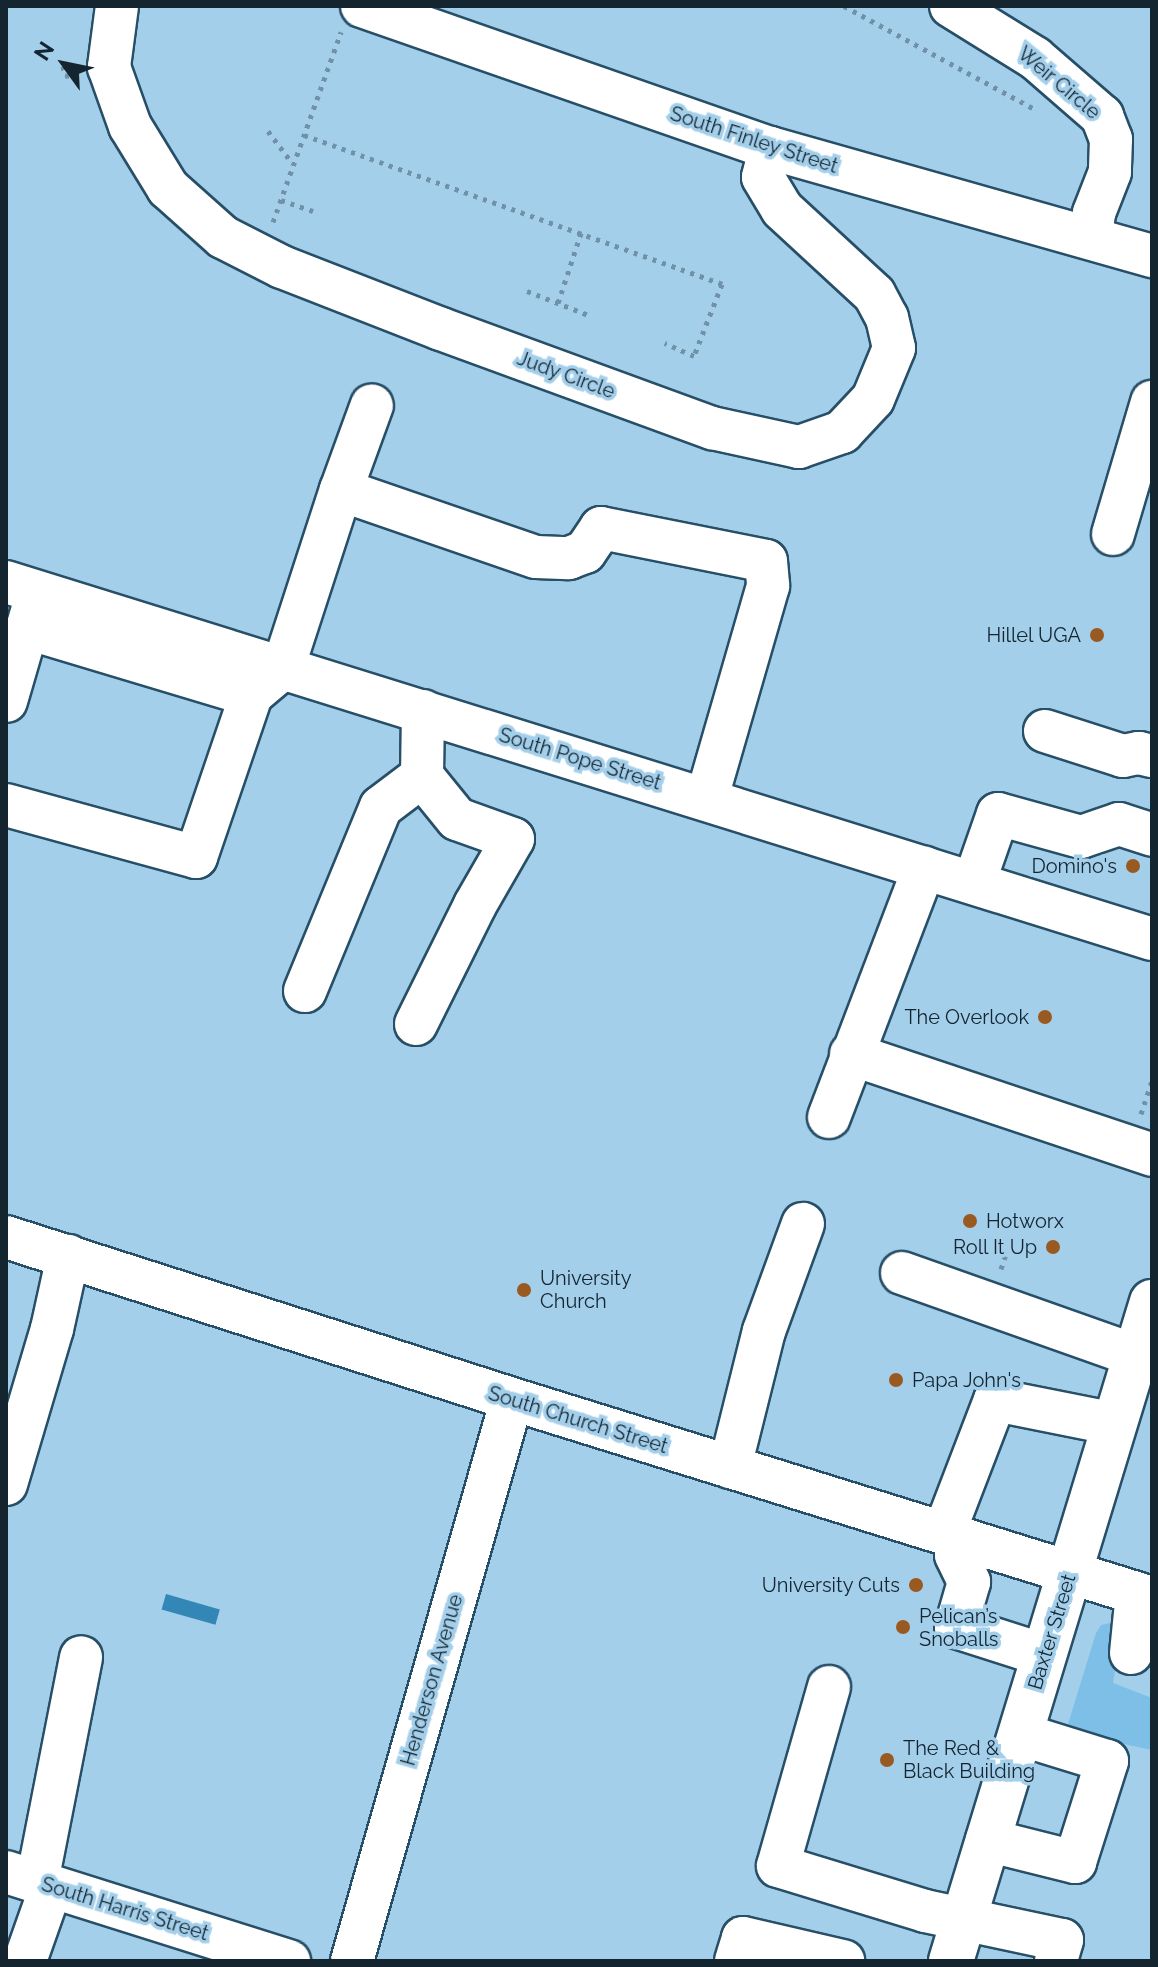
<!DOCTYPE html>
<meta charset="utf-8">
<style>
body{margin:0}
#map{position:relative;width:1158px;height:1967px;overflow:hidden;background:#a4cfeb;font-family:Raleway,sans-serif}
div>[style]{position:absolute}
.green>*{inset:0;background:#7ebfe8}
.water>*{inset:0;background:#3287b7;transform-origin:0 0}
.path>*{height:5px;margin-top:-2.5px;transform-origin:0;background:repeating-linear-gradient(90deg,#7091a7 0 4px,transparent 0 10px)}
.roads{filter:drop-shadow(2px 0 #274f67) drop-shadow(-2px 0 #274f67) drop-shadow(0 2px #274f67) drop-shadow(0 -2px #274f67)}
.minor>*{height:42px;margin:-21px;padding:0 21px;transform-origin:21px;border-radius:21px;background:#fff}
.major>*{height:44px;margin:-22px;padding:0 22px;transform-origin:22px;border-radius:22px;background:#fff}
.dots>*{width:22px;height:22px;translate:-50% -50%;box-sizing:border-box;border:4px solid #a4cfeb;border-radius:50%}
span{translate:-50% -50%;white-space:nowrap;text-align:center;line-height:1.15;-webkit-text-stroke:7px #a4cfeb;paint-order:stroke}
.street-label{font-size:20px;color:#142530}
.poi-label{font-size:20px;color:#142530}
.right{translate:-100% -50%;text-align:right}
.left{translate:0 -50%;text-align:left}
.frame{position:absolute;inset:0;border:8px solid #142530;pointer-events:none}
.north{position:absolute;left:24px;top:24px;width:80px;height:80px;-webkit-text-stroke:6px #a4cfeb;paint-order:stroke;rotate:303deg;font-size:22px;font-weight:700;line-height:32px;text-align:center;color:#142530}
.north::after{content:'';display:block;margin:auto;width:28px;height:36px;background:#142530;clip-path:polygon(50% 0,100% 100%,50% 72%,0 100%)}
</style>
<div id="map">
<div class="green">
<div style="clip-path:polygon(1123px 1620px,1113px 1683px,1152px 1698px,1152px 1750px,1087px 1736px,1068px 1724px,1096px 1633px,1101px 1625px)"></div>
</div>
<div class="water">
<div style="left:166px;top:1594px;width:56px;height:16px;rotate:16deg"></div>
</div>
<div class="path">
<div style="left:844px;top:6px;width:215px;rotate:28.4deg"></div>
<div style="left:63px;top:66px;width:10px;rotate:79deg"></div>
<div style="left:65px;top:76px;width:10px;rotate:-11deg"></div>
<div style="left:268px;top:131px;width:41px;rotate:52.9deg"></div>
<div style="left:304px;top:135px;width:444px;rotate:19.6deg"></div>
<div style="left:722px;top:284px;width:77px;rotate:111.3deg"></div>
<div style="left:694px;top:356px;width:32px;rotate:-156deg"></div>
<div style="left:281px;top:200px;width:34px;rotate:19deg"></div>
<div style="left:273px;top:222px;width:202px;rotate:-70.3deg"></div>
<div style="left:527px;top:291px;width:69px;rotate:21.3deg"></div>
<div style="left:558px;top:303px;width:74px;rotate:-71.8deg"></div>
<div style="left:1141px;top:1114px;width:35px;rotate:-72deg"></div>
<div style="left:1001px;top:1269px;width:19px;rotate:-72deg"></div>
</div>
<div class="roads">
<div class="minor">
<div style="left:117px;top:6px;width:62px;rotate:97.5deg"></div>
<div style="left:109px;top:67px;width:63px;rotate:70.4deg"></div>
<div style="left:130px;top:126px;width:73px;rotate:58.5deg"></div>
<div style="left:168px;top:188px;width:74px;rotate:41.7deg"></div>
<div style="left:223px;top:237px;width:66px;rotate:27deg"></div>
<div style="left:282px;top:267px;width:171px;rotate:21.3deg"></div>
<div style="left:441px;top:329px;width:289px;rotate:20.1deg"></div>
<div style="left:712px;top:428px;width:89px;rotate:12.3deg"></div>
<div style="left:799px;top:447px;width:46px;rotate:-19.2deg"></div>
<div style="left:842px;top:432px;width:45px;rotate:-46.8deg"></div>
<div style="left:873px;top:399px;width:55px;rotate:-67.6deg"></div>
<div style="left:894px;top:348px;width:31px;rotate:-103deg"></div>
<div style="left:887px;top:318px;width:27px;rotate:-118deg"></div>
<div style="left:874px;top:294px;width:125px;rotate:-137.3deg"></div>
<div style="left:782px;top:209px;width:37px;rotate:-121deg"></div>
<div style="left:763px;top:177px;width:30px;rotate:-76deg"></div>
<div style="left:362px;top:6px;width:432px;rotate:19.2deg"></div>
<div style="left:770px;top:148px;width:397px;rotate:15.8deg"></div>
<div style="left:951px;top:6px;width:99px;rotate:31.8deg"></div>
<div style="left:1035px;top:58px;width:89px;rotate:40.9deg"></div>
<div style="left:1102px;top:116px;width:25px;rotate:69deg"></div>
<div style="left:1111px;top:139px;width:33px;rotate:92deg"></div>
<div style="left:1110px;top:172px;width:44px;rotate:111.3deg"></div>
<div style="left:1094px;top:213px;width:24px;rotate:97deg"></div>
<div style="left:341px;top:490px;width:90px;rotate:-70deg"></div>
<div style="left:1113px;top:534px;width:138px;rotate:-73.5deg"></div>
<div style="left:6px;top:582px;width:1200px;rotate:17.3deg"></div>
<div style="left:27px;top:628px;width:234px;rotate:16.7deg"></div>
<div style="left:6px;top:701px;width:104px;rotate:-73.8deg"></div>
<div style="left:1045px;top:731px;width:82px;rotate:17.8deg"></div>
<div style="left:1123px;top:756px;width:16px;rotate:-11deg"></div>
<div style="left:1139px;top:753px;width:13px;rotate:13deg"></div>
<div style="left:6px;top:805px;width:197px;rotate:15.3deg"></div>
<div style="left:196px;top:857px;width:171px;rotate:-71.2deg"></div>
<div style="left:251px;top:695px;width:42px;rotate:-40.2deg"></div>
<div style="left:283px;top:668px;width:187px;rotate:-72deg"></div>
<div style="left:341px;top:490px;width:206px;rotate:19deg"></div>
<div style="left:536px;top:557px;width:33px;rotate:2deg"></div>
<div style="left:569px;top:558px;width:17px;rotate:-21deg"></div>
<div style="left:585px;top:552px;width:29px;rotate:-56deg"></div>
<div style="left:601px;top:528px;width:168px;rotate:11.3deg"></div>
<div style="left:766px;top:561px;width:25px;rotate:85deg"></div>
<div style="left:768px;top:586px;width:221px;rotate:106.1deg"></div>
<div style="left:974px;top:883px;width:73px;rotate:-70.8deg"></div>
<div style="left:998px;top:814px;width:86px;rotate:15.5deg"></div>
<div style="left:1081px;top:837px;width:40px;rotate:-18.9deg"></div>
<div style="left:1119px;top:824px;width:35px;rotate:18deg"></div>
<div style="left:305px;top:991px;width:199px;rotate:-67.6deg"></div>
<div style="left:381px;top:807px;width:51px;rotate:-37.1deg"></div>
<div style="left:416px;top:1024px;width:133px;rotate:-63.6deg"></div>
<div style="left:475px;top:905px;width:76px;rotate:-60.1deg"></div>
<div style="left:513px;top:839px;width:59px;rotate:-160.3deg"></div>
<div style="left:457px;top:819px;width:55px;rotate:-129.1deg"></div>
<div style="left:422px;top:776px;width:65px;rotate:-89.1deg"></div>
<div style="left:851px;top:1054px;width:317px;rotate:18.5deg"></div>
<div style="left:829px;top:1117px;width:267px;rotate:-69.1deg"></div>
<div style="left:6px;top:1237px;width:531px;rotate:17.75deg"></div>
<div style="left:512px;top:1399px;width:670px;rotate:17.27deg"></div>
<div style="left:902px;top:1273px;width:248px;rotate:19.5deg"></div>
<div style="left:730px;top:1467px;width:140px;rotate:-76deg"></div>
<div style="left:764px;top:1331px;width:114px;rotate:-70deg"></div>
<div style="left:6px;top:1484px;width:162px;rotate:-73.5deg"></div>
<div style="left:52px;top:1329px;width:75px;rotate:-77.6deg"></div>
<div style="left:944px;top:1533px;width:142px;rotate:-69deg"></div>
<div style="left:995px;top:1400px;width:122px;rotate:11.3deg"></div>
<div style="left:962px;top:1540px;width:16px;rotate:112deg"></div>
<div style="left:956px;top:1555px;width:30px;rotate:64deg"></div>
<div style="left:969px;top:1582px;width:47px;rotate:106.1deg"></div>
<div style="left:956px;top:1627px;width:92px;rotate:17.7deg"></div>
<div style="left:1131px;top:1653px;width:60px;rotate:-84.3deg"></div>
<div style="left:829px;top:1687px;width:186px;rotate:105.9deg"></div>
<div style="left:778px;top:1866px;width:154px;rotate:17deg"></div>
<div style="left:925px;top:1911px;width:140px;rotate:12deg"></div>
<div style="left:1062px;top:1940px;width:22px;rotate:106deg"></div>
<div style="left:987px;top:1840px;width:91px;rotate:14deg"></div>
<div style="left:1075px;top:1862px;width:106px;rotate:-72.4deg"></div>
<div style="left:1107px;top:1761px;width:91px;rotate:-162.8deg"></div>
<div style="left:6px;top:1872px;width:297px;rotate:17.5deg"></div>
<div style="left:37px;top:1882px;width:229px;rotate:-78.9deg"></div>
<div style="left:25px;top:1961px;width:78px;rotate:-70.6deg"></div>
<div style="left:352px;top:1961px;width:584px;rotate:-74.11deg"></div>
<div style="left:736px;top:1961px;width:24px;rotate:-73deg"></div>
<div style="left:743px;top:1938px;width:103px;rotate:13deg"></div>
</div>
<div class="major">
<div style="left:951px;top:1961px;width:689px;rotate:-73.04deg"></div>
</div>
</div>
<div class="dots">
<div style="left:1097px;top:635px;background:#995a22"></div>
<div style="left:1133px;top:866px;background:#995a22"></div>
<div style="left:1045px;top:1017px;background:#995a22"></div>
<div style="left:970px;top:1221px;background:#995a22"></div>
<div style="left:1053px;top:1247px;background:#995a22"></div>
<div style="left:524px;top:1290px;background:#995a22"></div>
<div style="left:896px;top:1380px;background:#995a22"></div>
<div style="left:916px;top:1585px;background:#995a22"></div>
<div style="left:903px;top:1627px;background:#995a22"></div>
<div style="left:887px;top:1760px;background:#995a22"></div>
</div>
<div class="street-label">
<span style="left:1059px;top:83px;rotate:40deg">Weir Circle</span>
<span style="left:754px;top:140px;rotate:18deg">South Finley Street</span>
<span style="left:566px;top:375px;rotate:20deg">Judy Circle</span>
<span style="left:580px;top:759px;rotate:17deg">South Pope Street</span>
<span style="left:578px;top:1420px;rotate:17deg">South Church Street</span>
<span style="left:1052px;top:1632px;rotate:-73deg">Baxter Street</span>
<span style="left:432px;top:1680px;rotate:-74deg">Henderson Avenue</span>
<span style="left:125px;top:1909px;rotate:17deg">South Harris Street</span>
</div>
<div class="poi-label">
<span class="right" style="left:1081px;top:635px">Hillel UGA</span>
<span class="right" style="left:1117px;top:866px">Domino's</span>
<span class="right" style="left:1029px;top:1017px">The Overlook</span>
<span class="left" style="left:986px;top:1221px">Hotworx</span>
<span class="right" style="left:1037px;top:1247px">Roll It Up</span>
<span class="left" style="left:540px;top:1290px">University<br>Church</span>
<span class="left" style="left:912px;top:1380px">Papa John's</span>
<span class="right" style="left:900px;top:1585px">University Cuts</span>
<span class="left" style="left:919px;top:1628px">Pelican’s<br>Snoballs</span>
<span class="left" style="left:903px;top:1760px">The Red &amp;<br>Black Building</span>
</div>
<div class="frame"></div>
<div class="north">N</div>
</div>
